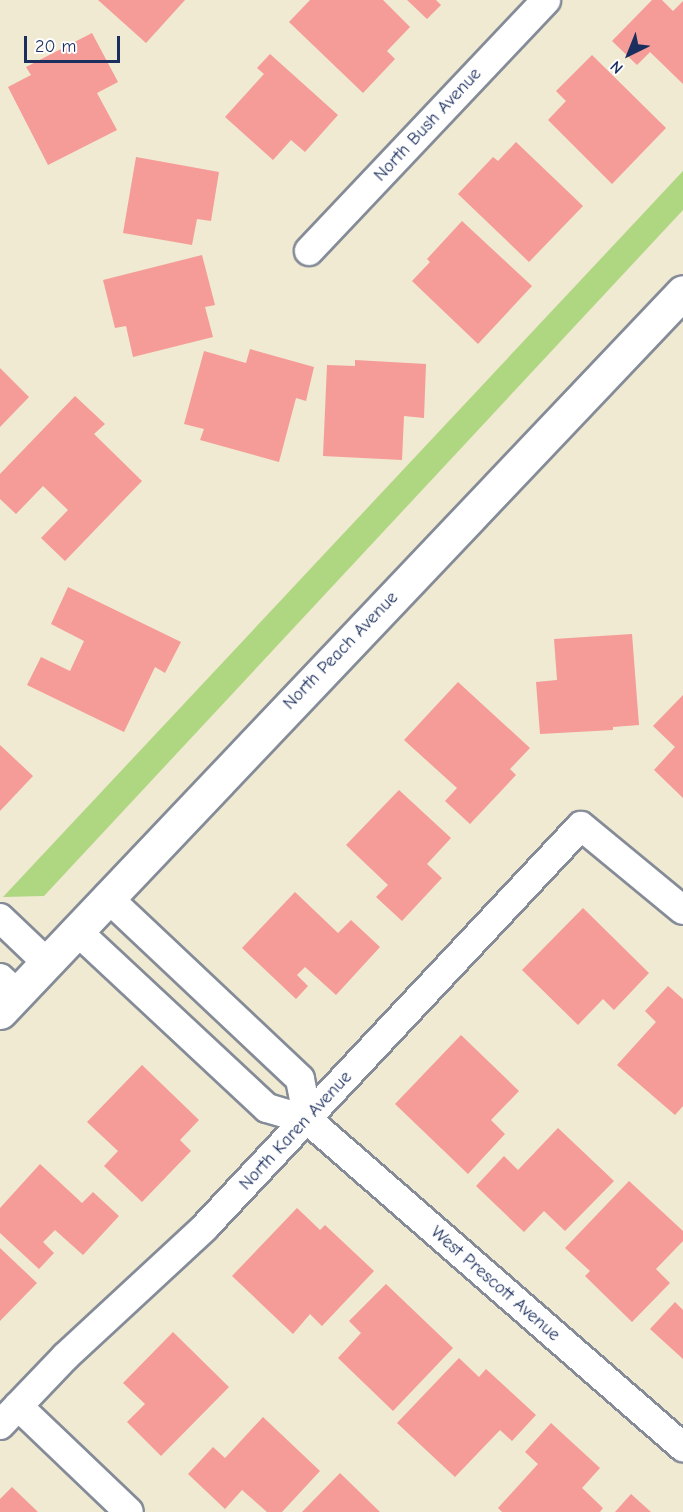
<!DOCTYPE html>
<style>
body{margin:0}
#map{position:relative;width:683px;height:1512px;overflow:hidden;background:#efead1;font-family:"Comic Neue",sans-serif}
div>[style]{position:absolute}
.green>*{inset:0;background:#afd680}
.building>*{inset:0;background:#f59b98}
.roads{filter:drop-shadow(2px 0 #858c98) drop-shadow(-2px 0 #858c98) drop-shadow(0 2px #858c98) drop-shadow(0 -2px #858c98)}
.minor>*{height:28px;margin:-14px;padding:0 14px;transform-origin:14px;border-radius:14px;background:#fff}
.tertiary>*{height:33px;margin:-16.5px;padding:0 16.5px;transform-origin:16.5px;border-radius:16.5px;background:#fff}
span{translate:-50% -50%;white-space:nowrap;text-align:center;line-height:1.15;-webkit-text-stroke:4.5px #fff;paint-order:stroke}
.street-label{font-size:18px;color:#1b2f5e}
.north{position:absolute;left:599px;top:24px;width:60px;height:60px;-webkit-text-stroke:4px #fff;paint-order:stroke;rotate:223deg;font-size:16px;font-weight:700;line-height:24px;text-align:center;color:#1b2f5e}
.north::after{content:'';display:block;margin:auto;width:21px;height:27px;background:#1b2f5e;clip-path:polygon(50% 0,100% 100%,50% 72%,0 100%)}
.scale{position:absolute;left:24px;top:36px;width:96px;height:27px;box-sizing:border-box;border:3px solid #1b2f5e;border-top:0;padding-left:8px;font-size:18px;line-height:21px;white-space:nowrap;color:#1b2f5e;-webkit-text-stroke:4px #fff;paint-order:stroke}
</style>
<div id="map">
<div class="green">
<div style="clip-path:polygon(683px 171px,683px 210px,44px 896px,3px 897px)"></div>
</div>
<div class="building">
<div style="clip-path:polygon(98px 0,185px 0,146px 43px)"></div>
<div style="clip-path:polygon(310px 0,383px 0,410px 27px,387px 51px,395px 59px,363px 93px,289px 22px)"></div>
<div style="clip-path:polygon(407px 0,436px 0,441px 5px,427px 19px)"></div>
<div style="clip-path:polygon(652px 0,662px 0,673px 11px,683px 1px,683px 84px,650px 52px,637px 65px,612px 41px)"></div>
<div style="clip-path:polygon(92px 33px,118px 82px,97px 93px,117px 130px,48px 165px,8px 87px,31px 75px,26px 67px)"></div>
<div style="clip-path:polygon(270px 54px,338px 115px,305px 152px,291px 140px,273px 160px,225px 117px,264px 74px,257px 68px)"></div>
<div style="clip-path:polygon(592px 55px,666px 128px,612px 184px,548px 120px,566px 101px,556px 91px)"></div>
<div style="clip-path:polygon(516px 142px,583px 206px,529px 262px,458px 194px,493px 157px,498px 161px)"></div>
<div style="clip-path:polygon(136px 157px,219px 172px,211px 221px,197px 219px,192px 245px,123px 233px)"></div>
<div style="clip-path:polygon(462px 221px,532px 286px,478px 344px,412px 281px,430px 262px,427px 259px)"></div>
<div style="clip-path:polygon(202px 255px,215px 305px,205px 307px,213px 337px,133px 357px,126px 326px,115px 328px,103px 280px)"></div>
<div style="clip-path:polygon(250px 349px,314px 367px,306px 401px,296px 398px,279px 462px,200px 440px,204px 429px,184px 424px,204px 351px,246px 363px)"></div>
<div style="clip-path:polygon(355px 360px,426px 364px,424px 418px,404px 416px,402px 460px,323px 456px,327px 365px,355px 366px)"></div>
<div style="clip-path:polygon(0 368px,29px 397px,0 427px)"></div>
<div style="clip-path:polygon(75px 396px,105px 424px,94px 434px,142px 481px,65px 561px,41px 538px,68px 510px,43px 486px,16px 514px,0 499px,0 474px)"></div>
<div style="clip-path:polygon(68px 587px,181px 642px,165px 673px,155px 667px,124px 732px,27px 685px,41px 657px,70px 671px,84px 641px,51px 624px)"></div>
<div style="clip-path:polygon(632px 634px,639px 725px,613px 727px,613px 730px,540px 734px,536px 682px,557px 680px,554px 639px)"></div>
<div style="clip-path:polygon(458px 682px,530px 748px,510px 769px,516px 775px,470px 824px,445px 801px,457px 788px,404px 740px)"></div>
<div style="clip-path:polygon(683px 695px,683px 798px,654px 770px,675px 747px,653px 726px)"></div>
<div style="clip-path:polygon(0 745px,33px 776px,0 811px)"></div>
<div style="clip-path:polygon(399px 790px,451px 838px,427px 864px,442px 878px,402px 921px,376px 897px,388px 885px,346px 845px)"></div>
<div style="clip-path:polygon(295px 892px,338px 933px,351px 920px,380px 947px,336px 995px,305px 967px,297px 975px,308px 986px,296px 999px,242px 948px)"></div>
<div style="clip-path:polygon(583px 908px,649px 973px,614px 1010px,603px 999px,578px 1025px,522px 970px)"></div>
<div style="clip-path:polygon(668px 986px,683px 999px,683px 1106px,675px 1115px,617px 1065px,656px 1022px,645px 1011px)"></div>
<div style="clip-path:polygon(461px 1035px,519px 1091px,491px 1120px,505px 1134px,468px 1174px,395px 1104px)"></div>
<div style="clip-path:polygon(142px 1065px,199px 1120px,180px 1140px,191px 1151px,142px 1202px,104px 1166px,118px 1151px,87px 1122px)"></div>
<div style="clip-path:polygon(558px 1128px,614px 1181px,565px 1231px,544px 1211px,524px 1232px,476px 1186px,504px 1156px,518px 1170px)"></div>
<div style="clip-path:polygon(40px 1164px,82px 1203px,93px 1192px,119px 1216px,83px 1255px,55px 1230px,43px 1242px,54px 1253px,39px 1269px,0 1233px,0 1208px)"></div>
<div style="clip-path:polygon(629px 1181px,683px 1231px,683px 1241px,656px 1269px,670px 1283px,632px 1322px,585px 1276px,590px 1271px,565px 1248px)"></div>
<div style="clip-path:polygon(297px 1208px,320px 1230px,325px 1225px,374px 1271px,322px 1326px,310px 1314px,293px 1334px,232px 1276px)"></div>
<div style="clip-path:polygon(0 1248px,37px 1283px,0 1321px)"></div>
<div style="clip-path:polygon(386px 1284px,453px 1348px,393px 1411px,338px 1358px,361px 1333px,349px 1321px)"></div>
<div style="clip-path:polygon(675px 1302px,683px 1310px,683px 1359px,650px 1329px)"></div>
<div style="clip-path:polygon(173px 1332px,229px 1387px,161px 1456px,127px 1422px,145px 1404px,123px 1383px)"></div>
<div style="clip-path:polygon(459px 1358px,479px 1377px,486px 1369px,536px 1415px,512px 1441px,500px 1430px,455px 1477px,397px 1423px)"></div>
<div style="clip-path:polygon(263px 1417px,320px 1471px,282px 1512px,267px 1512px,242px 1490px,225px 1509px,188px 1474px,213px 1447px,225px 1458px)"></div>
<div style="clip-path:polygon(551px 1423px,600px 1468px,582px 1488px,603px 1508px,600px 1512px,502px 1512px,498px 1508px,538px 1464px,525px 1452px)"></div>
<div style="clip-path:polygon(340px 1473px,380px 1512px,302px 1512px)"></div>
<div style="clip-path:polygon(12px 1487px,38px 1512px,0 1512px,0 1499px)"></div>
<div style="clip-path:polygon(631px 1494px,651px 1512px,615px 1512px)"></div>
</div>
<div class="roads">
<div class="minor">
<div style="left:309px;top:251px;width:345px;rotate:-46.6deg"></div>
<div style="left:107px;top:897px;width:265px;rotate:43.3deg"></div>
<div style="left:300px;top:1079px;width:42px;rotate:79deg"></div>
<div style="left:0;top:918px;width:64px;rotate:43.7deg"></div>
<div style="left:76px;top:930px;width:261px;rotate:43deg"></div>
<div style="left:267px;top:1108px;width:43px;rotate:16.3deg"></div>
<div style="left:308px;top:1120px;width:498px;rotate:41.1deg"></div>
<div style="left:0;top:978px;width:23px;rotate:43deg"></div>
<div style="left:18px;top:1406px;width:153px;rotate:43.7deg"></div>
<div style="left:0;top:1425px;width:95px;rotate:-46.3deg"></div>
<div style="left:66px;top:1356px;width:188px;rotate:-42.8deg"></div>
<div style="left:204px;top:1228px;width:551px;rotate:-46.84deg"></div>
<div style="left:581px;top:826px;width:132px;rotate:39.5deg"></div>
</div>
<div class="tertiary">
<div style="left:0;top:1012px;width:992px;rotate:-46.51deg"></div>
</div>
</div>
<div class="street-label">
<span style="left:428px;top:125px;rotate:-47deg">North Bush Avenue</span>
<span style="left:341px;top:651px;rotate:-46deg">North Peach Avenue</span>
<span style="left:296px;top:1131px;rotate:-47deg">North Karen Avenue</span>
<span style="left:495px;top:1284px;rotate:41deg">West Prescott Avenue</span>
</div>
<div class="north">N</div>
<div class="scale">20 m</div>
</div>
